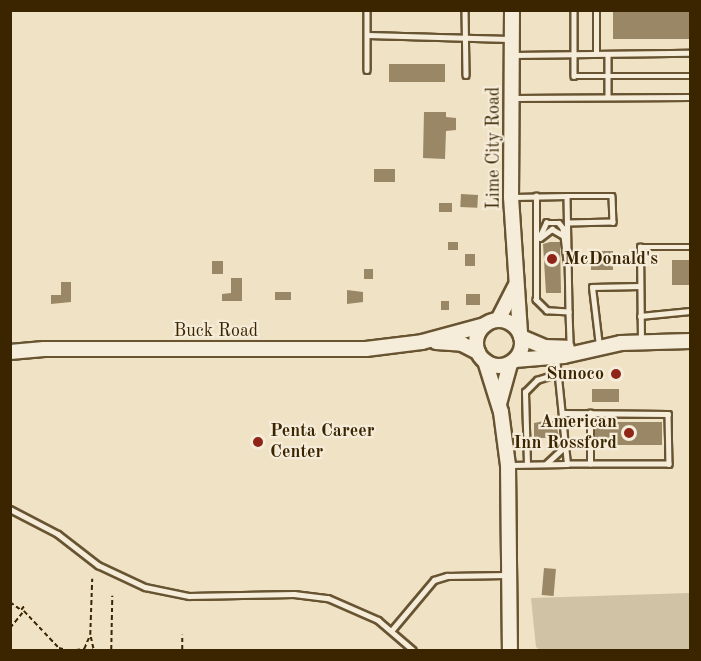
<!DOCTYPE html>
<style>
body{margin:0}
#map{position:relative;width:701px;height:661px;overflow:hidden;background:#efe2c5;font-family:"Old Standard TT",serif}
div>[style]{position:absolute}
.green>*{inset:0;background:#d0c2a4}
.building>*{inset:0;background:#998766;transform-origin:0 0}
.path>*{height:1.5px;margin-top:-0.75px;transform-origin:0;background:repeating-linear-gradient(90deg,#3b2500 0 4.5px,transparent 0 7.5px)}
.roads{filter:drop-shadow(2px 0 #685431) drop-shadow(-2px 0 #685431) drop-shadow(0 2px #685431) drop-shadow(0 -2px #685431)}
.lane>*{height:4.5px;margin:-2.25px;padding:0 2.25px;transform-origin:2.25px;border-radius:2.25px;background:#f5ecd9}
.secondary>*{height:14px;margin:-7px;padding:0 7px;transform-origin:7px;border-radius:7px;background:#f5ecd9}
.secondary>.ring{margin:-7px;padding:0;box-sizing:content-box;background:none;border:14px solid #f5ecd9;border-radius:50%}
.dots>*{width:16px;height:16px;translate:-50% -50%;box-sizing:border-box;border:3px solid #f5ecd9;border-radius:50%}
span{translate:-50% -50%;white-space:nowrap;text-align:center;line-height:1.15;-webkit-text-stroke:4.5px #f5ecd9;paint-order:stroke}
.street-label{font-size:18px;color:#3b2500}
.poi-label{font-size:18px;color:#3b2500;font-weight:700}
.left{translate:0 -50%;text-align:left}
.right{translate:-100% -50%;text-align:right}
.frame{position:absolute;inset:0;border:12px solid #3b2500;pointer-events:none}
</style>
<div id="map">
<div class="green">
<div style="clip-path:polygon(690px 593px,690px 650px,540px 650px,536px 647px,531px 598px)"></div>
</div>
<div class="building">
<div style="left:613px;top:10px;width:77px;height:29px"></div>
<div style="left:389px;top:64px;width:56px;height:18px"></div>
<div style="clip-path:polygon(424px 112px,446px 112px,446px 117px,456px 118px,456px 130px,446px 131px,445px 159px,423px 158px)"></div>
<div style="left:374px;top:169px;width:21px;height:13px"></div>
<div style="left:461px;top:194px;width:17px;height:13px;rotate:3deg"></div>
<div style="left:439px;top:203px;width:13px;height:9px"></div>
<div style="left:448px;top:242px;width:10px;height:8px"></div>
<div style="clip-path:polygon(550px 242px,560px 242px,561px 293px,546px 293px,543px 244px)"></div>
<div style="left:591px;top:251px;width:22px;height:19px"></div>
<div style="left:465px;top:254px;width:10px;height:12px"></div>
<div style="left:672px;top:260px;width:18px;height:25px"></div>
<div style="left:212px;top:261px;width:11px;height:13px"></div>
<div style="left:364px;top:269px;width:9px;height:10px"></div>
<div style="clip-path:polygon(231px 278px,242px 278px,242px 301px,222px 301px,222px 294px,231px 293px)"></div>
<div style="clip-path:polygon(61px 282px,71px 282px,71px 302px,51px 304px,51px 295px,61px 295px)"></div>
<div style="clip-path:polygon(347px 290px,363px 292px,363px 302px,347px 304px)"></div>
<div style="left:275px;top:292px;width:16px;height:8px"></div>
<div style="left:466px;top:294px;width:14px;height:11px"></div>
<div style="left:441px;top:301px;width:8px;height:9px"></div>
<div style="left:592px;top:389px;width:27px;height:13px"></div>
<div style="clip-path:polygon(544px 421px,556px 421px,559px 438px,534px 438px,534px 423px)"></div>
<div style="left:595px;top:422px;width:67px;height:23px"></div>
<div style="left:544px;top:568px;width:12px;height:27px;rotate:5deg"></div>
</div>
<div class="path">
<div style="left:10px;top:602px;width:14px;rotate:36deg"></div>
<div style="left:21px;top:610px;width:6px;rotate:-51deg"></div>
<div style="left:10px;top:628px;width:22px;rotate:-51deg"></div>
<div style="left:24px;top:611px;width:51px;rotate:46.6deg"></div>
<div style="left:59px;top:648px;width:8px;rotate:14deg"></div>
<div style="left:91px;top:637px;width:13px;rotate:77deg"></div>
<div style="left:76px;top:650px;width:8px;rotate:-7deg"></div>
<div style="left:84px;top:649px;width:15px;rotate:-67deg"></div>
<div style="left:90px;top:635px;width:56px;rotate:-88deg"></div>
<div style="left:111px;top:650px;width:54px;rotate:-88.9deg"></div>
<div style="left:182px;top:650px;width:15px;rotate:-90deg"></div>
</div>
<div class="roads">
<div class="lane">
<div style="left:367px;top:10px;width:60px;rotate:90deg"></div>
<div style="left:465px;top:10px;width:65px;rotate:89.1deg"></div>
<div style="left:574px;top:10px;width:66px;rotate:90deg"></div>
<div style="left:574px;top:76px;width:116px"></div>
<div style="left:368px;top:35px;width:141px;rotate:1.6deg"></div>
<div style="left:596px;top:54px;width:44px;rotate:-90deg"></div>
<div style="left:608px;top:54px;width:43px;rotate:90deg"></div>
<div style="left:514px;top:55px;width:176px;rotate:-0.7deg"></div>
<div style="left:514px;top:98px;width:176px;rotate:-0.3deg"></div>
<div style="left:567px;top:196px;width:45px"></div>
<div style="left:612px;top:196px;width:26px;rotate:88deg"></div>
<div style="left:613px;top:222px;width:45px;rotate:178.7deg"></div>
<div style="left:514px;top:197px;width:53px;rotate:-1.1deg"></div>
<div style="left:567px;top:196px;width:116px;rotate:89deg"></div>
<div style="left:569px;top:312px;width:22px;rotate:-177deg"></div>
<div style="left:547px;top:311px;width:16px;rotate:-135deg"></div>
<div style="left:536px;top:300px;width:104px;rotate:-90deg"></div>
<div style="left:539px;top:238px;width:17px;rotate:-65deg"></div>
<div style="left:546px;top:223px;width:13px"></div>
<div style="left:559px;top:223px;width:6px;rotate:51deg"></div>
<div style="left:563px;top:228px;width:34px;rotate:83deg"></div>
<div style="left:540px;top:238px;width:15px;rotate:-37deg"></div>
<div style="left:552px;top:229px;width:14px;rotate:30deg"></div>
<div style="left:569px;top:312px;width:35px;rotate:88deg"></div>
<div style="left:640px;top:316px;width:50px;rotate:-5.7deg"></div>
<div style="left:641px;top:342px;width:95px;rotate:-90.6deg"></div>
<div style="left:640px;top:247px;width:50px"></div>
<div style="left:599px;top:346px;width:59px;rotate:-96.8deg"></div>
<div style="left:592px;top:287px;width:48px;rotate:-1.2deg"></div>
<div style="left:563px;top:413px;width:105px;rotate:0.5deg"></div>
<div style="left:668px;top:414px;width:50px;rotate:88.9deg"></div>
<div style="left:669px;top:464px;width:102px;rotate:180deg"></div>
<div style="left:527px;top:464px;width:72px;rotate:-91.6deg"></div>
<div style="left:525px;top:392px;width:17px;rotate:-45deg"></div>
<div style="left:537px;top:380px;width:22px;rotate:-18deg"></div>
<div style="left:546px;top:464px;width:26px;rotate:-43deg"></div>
<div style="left:565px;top:446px;width:88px;rotate:-95.8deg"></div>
<div style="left:590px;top:464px;width:51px;rotate:-90deg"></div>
<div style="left:511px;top:465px;width:56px;rotate:-1deg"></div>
<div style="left:567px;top:464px;width:18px;rotate:-96deg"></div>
<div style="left:10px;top:509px;width:54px;rotate:27.5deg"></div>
<div style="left:58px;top:534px;width:51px;rotate:37.8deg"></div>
<div style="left:98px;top:565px;width:52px;rotate:25.1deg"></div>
<div style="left:145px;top:587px;width:45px;rotate:11.6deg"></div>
<div style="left:189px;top:596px;width:105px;rotate:-1.1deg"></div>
<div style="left:294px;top:594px;width:34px;rotate:7deg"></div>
<div style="left:328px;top:598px;width:55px;rotate:23.7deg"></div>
<div style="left:378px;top:620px;width:46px;rotate:40.6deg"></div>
<div style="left:392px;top:630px;width:65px;rotate:-50deg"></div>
<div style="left:434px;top:580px;width:14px;rotate:-17deg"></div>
<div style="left:447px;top:576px;width:59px;rotate:-1deg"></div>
</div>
<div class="secondary">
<div style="left:512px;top:10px;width:187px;rotate:90.3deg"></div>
<div style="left:511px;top:197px;width:137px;rotate:86.2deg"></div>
<div style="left:498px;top:320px;width:38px;rotate:-63deg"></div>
<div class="ring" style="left:476px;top:320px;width:32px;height:32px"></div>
<div style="left:521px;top:337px;width:25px;rotate:23deg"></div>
<div style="left:544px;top:347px;width:23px;rotate:2deg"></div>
<div style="left:436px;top:342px;width:26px;rotate:4deg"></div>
<div style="left:462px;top:344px;width:18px;rotate:27deg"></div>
<div style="left:10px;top:352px;width:34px;rotate:-5deg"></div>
<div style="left:44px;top:349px;width:322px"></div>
<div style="left:366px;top:349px;width:56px;rotate:-7.1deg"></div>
<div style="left:422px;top:342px;width:65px;rotate:-15.1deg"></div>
<div style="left:515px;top:360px;width:49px;rotate:-4.7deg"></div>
<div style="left:564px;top:356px;width:58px;rotate:-12.8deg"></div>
<div style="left:621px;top:343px;width:69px;rotate:-1.7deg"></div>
<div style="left:485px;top:361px;width:53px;rotate:72.6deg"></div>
<div style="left:501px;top:412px;width:53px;rotate:82.5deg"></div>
<div style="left:508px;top:465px;width:185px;rotate:89.4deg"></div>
<div style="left:499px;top:404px;width:41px;rotate:-74.6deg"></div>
</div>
</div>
<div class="dots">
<div style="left:552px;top:259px;background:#8f2418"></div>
<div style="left:616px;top:374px;background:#8f2418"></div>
<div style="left:629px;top:433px;background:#8f2418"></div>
<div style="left:258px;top:442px;background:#8f2418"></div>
</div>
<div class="street-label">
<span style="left:494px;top:148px;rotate:-90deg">Lime City Road</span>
<span style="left:216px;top:331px">Buck Road</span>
</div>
<div class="poi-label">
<span class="left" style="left:564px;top:259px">McDonald's</span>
<span class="right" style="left:604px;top:374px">Sunoco</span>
<span class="right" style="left:617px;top:433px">American<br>Inn Rossford</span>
<span class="left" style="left:270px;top:442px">Penta Career<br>Center</span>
</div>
<div class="frame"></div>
</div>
